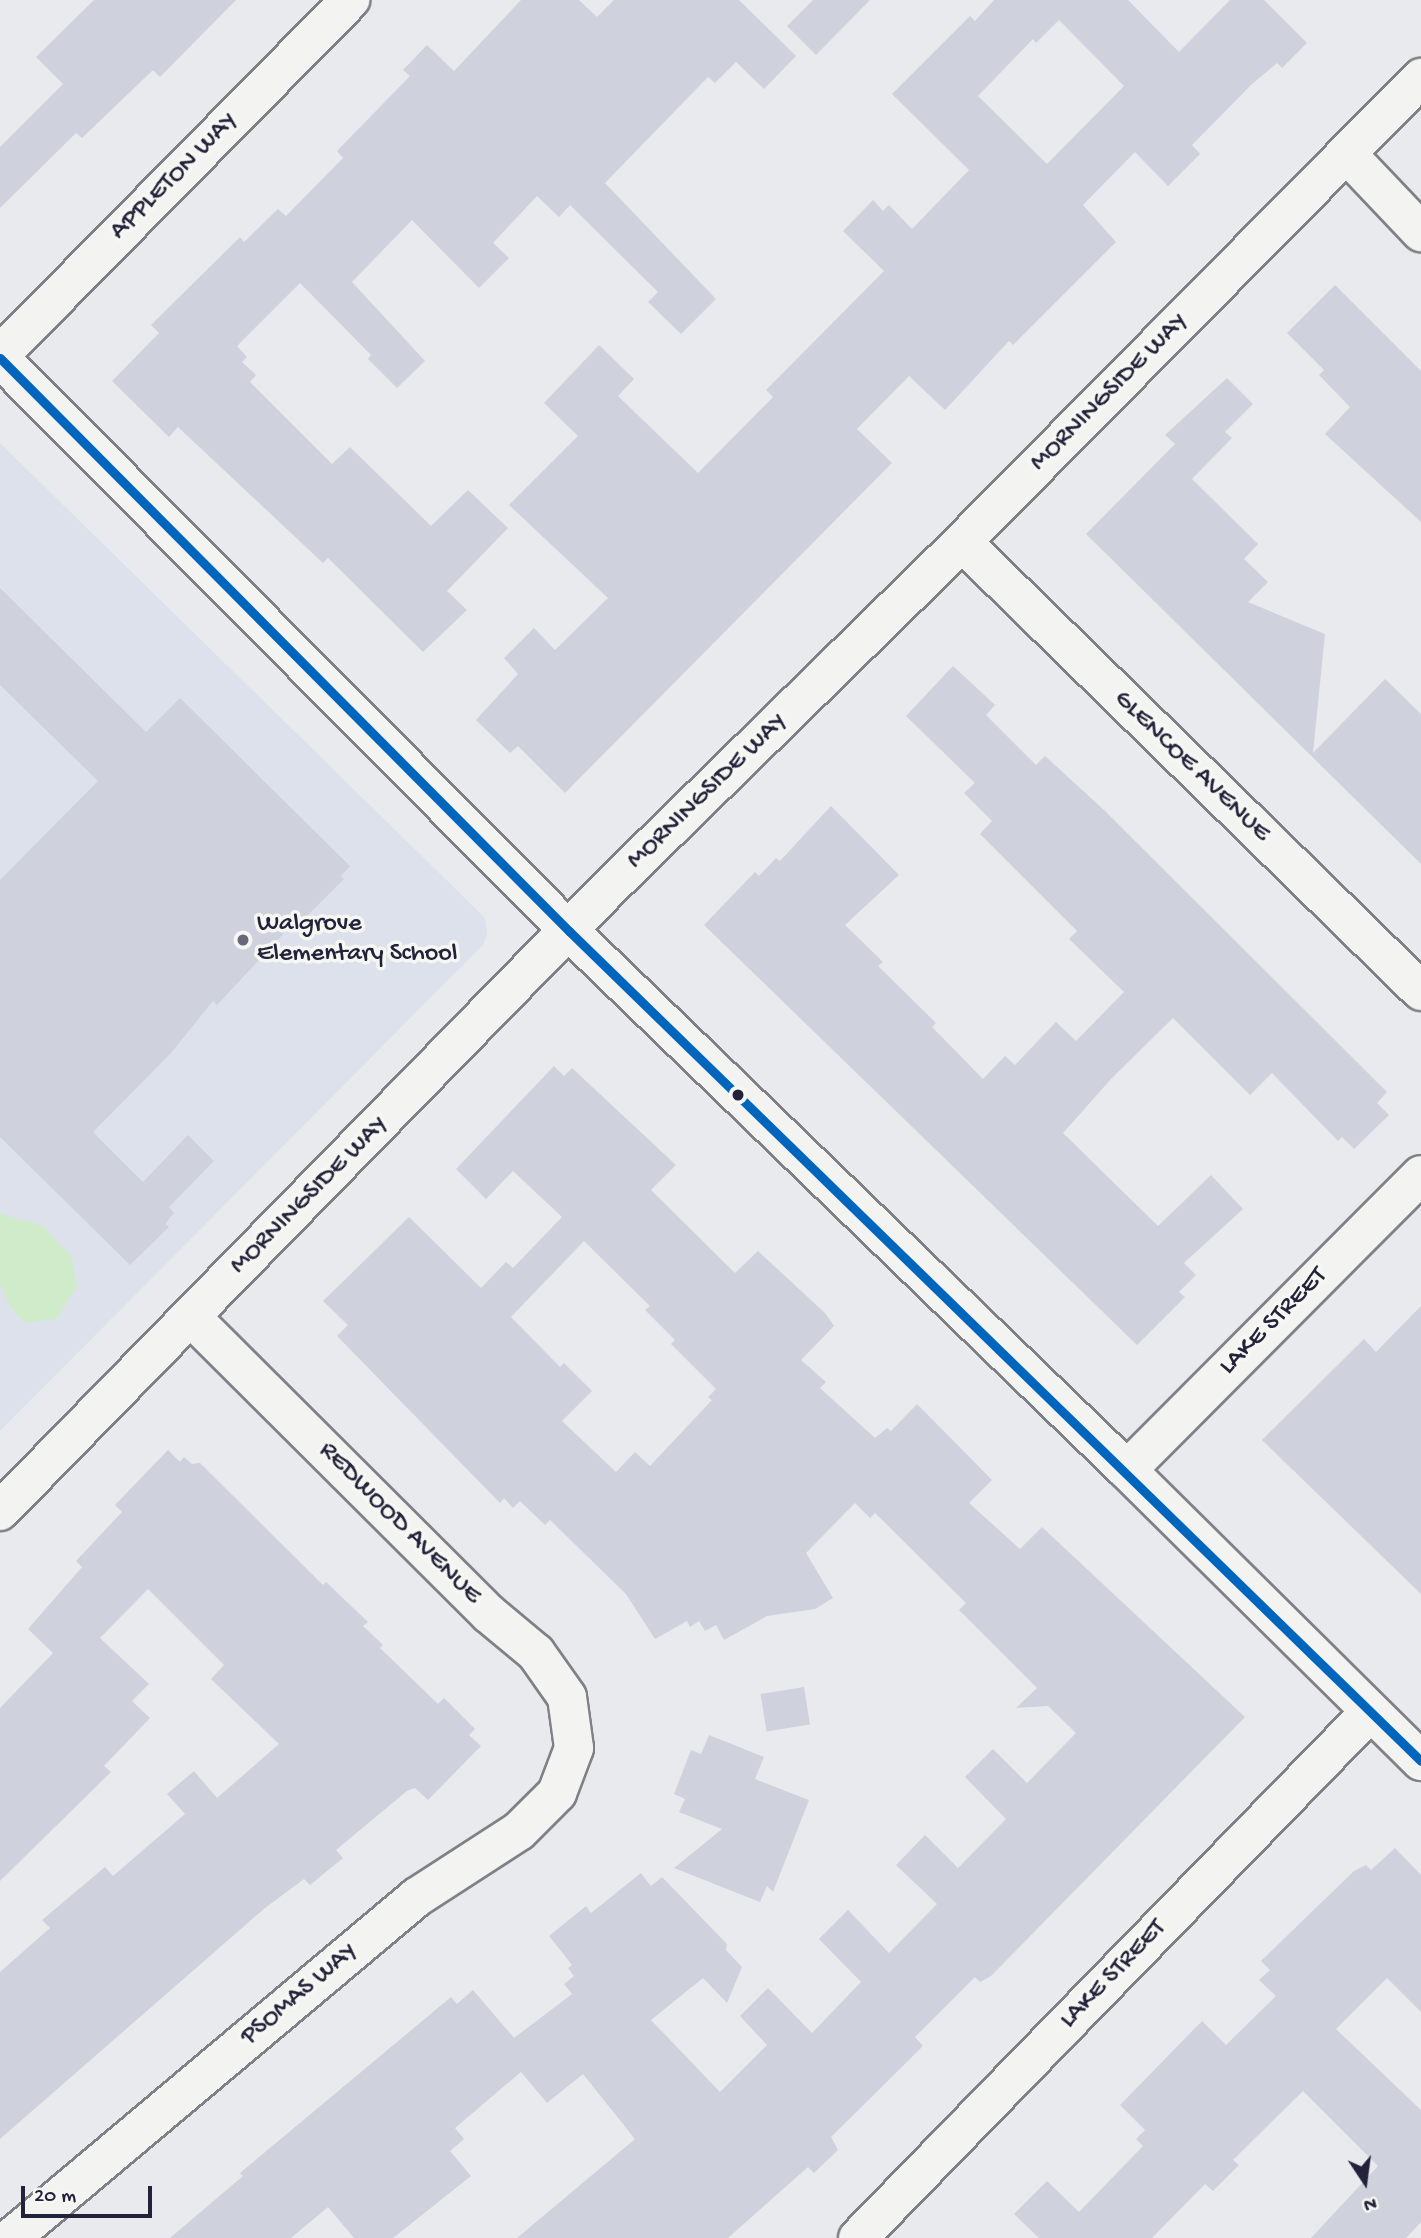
<!DOCTYPE html>
<style>
body{margin:0}
#map{position:relative;width:1421px;height:2238px;overflow:hidden;background:#e8eaed;font-family:"Gochi Hand",sans-serif}
div>[style]{position:absolute}
.built>*{inset:0;background:#dce1ec}
.green>*{inset:0;background:#d0ebc9}
.building>*{inset:0;background:#cfd2dc;transform-origin:0 0}
.roads{filter:drop-shadow(2px 0 #808087) drop-shadow(-2px 0 #808087) drop-shadow(0 2px #808087) drop-shadow(0 -2px #808087)}
.street>*{height:38px;margin:-19px;padding:0 19px;transform-origin:19px;border-radius:19px;background:#f3f3f2}
.secondary>*{height:38px;margin:-19px;padding:0 19px;transform-origin:19px;border-radius:19px;background:#f3f3f2}
.bus-1>*{height:9px;margin:-4.5px;padding:0 4.5px;transform-origin:4.5px;border-radius:4.5px;background:#0065bd}
.dots>*{width:19px;height:19px;translate:-50% -50%;box-sizing:border-box;border:4px solid #f6f6f2;border-radius:50%}
span{translate:-50% -50%;white-space:nowrap;text-align:center;line-height:1.15;-webkit-text-stroke:7px #f6f6f2;paint-order:stroke}
.street-label{font-size:26px;color:#22223b}
.poi-label{font-size:26px;color:#22223b}
.left{translate:0 -50%;text-align:left}
.north{position:absolute;left:1330px;top:2147px;width:70px;height:70px;-webkit-text-stroke:5px #f6f6f2;paint-order:stroke;rotate:167deg;font-size:19px;font-weight:700;line-height:28px;text-align:center;color:#22223b}
.north::after{content:'';display:block;margin:auto;width:24px;height:32px;background:#22223b;clip-path:polygon(50% 0,100% 100%,50% 72%,0 100%)}
.scale{position:absolute;left:21px;top:2186px;width:131px;height:32px;box-sizing:border-box;border:4px solid #22223b;border-top:0;padding-left:9px;font-size:21px;line-height:24px;white-space:nowrap;color:#22223b;-webkit-text-stroke:5px #f6f6f2;paint-order:stroke}
</style>
<div id="map">
<div class="built">
<div style="clip-path:polygon(0 443px,477px 910px,485px 918px,487px 934px,483px 945px,0 1431px)"></div>
</div>
<div class="green">
<div style="clip-path:polygon(0 1214px,42px 1225px,71px 1256px,77px 1287px,56px 1319px,25px 1323px,12px 1309px,0 1284px)"></div>
</div>
<div class="building">
<div style="clip-path:polygon(94px 0,236px 0,160px 77px,153px 70px,82px 138px,76px 133px,0 208px,0 147px,63px 84px,36px 57px)"></div>
<div style="clip-path:polygon(521px 0,579px 0,597px 17px,614px 0,739px 0,796px 56px,764px 89px,736px 62px,715px 83px,708px 77px,605px 183px,716px 299px,681px 334px,648px 302px,658px 292px,570px 205px,559px 217px,537px 196px,493px 243px,509px 258px,479px 288px,412px 220px,352px 282px,425px 361px,397px 388px,368px 359px,371px 355px,300px 283px,237px 346px,247px 357px,242px 362px,256px 375px,250px 382px,332px 464px,350px 447px,431px 526px,468px 490px,508px 528px,447px 591px,467px 610px,423px 652px,328px 558px,323px 563px,178px 427px,169px 437px,112px 381px,159px 333px,151px 325px,240px 237px,244px 242px,278px 209px,286px 216px,343px 158px,337px 151px,410px 76px,403px 70px,427px 45px,454px 71px)"></div>
<div style="clip-path:polygon(813px 0,870px 0,816px 55px,787px 26px)"></div>
<div style="clip-path:polygon(evenodd,994px 0,1128px 0,1179px 52px,1230px 0,1264px 0,1307px 43px,1282px 68px,1277px 63px,1252px 84px,1192px 145px,1200px 154px,1168px 186px,1135px 152px,1083px 205px,1116px 242px,1013px 345px,1009px 341px,945px 410px,909px 376px,857px 429px,892px 463px,565px 793px,518px 746px,510px 753px,476px 720px,518px 674px,504px 658px,534px 628px,555px 650px,608px 598px,509px 505px,578px 436px,544px 403px,599px 345px,634px 379px,618px 396px,698px 473px,773px 397px,766px 390px,884px 271px,843px 231px,873px 200px,883px 211px,889px 205px,912px 229px,969px 170px,892px 94px,970px 16px,975px 21px,994px 0,1059px 20px,1124px 86px,1047px 164px,978px 96px,1033px 39px,1036px 43px,1059px 20px)"></div>
<div style="clip-path:polygon(1335px 285px,1421px 371px,1421px 522px,1325px 434px,1350px 407px,1319px 375px,1324px 370px,1287px 333px)"></div>
<div style="clip-path:polygon(1227px 378px,1253px 404px,1225px 432px,1232px 438px,1192px 479px,1258px 544px,1244px 559px,1268px 582px,1248px 602px,1325px 634px,1313px 753px,1385px 679px,1421px 714px,1421px 864px,1086px 534px,1175px 444px,1165px 435px)"></div>
<div style="clip-path:polygon(0 588px,146px 732px,180px 698px,350px 866px,341px 876px,344px 879px,304px 919px,300px 916px,217px 1005px,213px 1001px,171px 1053px,93px 1132px,143px 1182px,188px 1135px,214px 1161px,169px 1207px,174px 1213px,165px 1224px,169px 1227px,130px 1265px,0 1137px,0 880px,98px 781px,0 685px)"></div>
<div style="clip-path:polygon(953px 666px,995px 705px,986px 715px,1036px 765px,1045px 756px,1104px 810px,1387px 1092px,1377px 1103px,1389px 1115px,1354px 1149px,1342px 1137px,1338px 1141px,1272px 1073px,1250px 1095px,1173px 1018px,1112px 1078px,1063px 1133px,1158px 1226px,1211px 1175px,1243px 1209px,1184px 1263px,1196px 1275px,1179px 1292px,1185px 1297px,1137px 1345px,704px 925px,755px 872px,759px 876px,776px 858px,780px 861px,831px 806px,899px 875px,845px 925px,883px 962px,878px 966px,936px 1023px,932px 1027px,983px 1079px,1005px 1056px,1015px 1065px,1056px 1022px,1076px 1041px,1124px 992px,1069px 939px,1077px 931px,980px 834px,992px 821px,964px 793px,975px 783px,906px 716px)"></div>
<div style="clip-path:polygon(evenodd,554px 1066px,564px 1076px,572px 1068px,676px 1165px,651px 1190px,735px 1273px,758px 1251px,825px 1313px,834px 1326px,801px 1360px,826px 1382px,820px 1388px,875px 1438px,887px 1428px,891px 1431px,917px 1404px,992px 1480px,969px 1503px,1020px 1549px,1042px 1527px,1245px 1717px,991px 1976px,980px 1982px,975px 1977px,915px 2037px,923px 2046px,831px 2137px,838px 2150px,814px 2173px,808px 2167px,728px 2238px,517px 2238px,635px 2139px,583px 2074px,547px 2103px,521px 2072px,455px 2128px,464px 2139px,450px 2151px,471px 2176px,393px 2238px,354px 2238px,328px 2207px,291px 2238px,170px 2238px,243px 2176px,240px 2173px,451px 1997px,457px 2004px,473px 1990px,514px 2038px,572px 1994px,564px 1984px,574px 1976px,568px 1968px,572px 1965px,549px 1936px,586px 1906px,591px 1913px,641px 1873px,651px 1886px,662px 1877px,727px 1944px,726px 1950px,742px 1967px,727px 2003px,703px 1978px,651px 2020px,720px 2092px,767px 2045px,740px 2016px,768px 1988px,812px 2033px,861px 1982px,819px 1939px,848px 1910px,889px 1953px,937px 1904px,896px 1865px,925px 1835px,958px 1868px,1006px 1819px,965px 1777px,993px 1749px,1027px 1783px,1076px 1733px,1048px 1706px,1016px 1708px,1037px 1688px,959px 1610px,966px 1603px,875px 1513px,870px 1518px,855px 1503px,806px 1553px,833px 1598px,815px 1609px,767px 1616px,724px 1640px,716px 1625px,705px 1631px,699px 1621px,690px 1627px,687px 1621px,655px 1639px,626px 1594px,550px 1520px,545px 1525px,520px 1501px,513px 1508px,504px 1498px,500px 1503px,337px 1336px,348px 1325px,323px 1301px,409px 1217px,481px 1288px,506px 1262px,513px 1268px,562px 1217px,513px 1171px,486px 1199px,456px 1169px,554px 1066px,584px 1241px,650px 1306px,645px 1310px,675px 1340px,671px 1344px,716px 1389px,708px 1397px,712px 1400px,650px 1466px,635px 1452px,616px 1472px,562px 1421px,592px 1391px,564px 1363px,560px 1367px,511px 1317px,584px 1241px)"></div>
<div style="clip-path:polygon(1421px 1306px,1421px 1594px,1262px 1440px,1364px 1339px,1376px 1352px)"></div>
<div style="clip-path:polygon(168px 1450px,180px 1462px,184px 1457px,192px 1464px,200px 1463px,323px 1585px,326px 1582px,368px 1622px,363px 1626px,383px 1645px,380px 1648px,438px 1704px,444px 1698px,475px 1729px,469px 1735px,481px 1746px,428px 1800px,415px 1788px,407px 1791px,336px 1850px,343px 1858px,310px 1885px,304px 1879px,265px 1908px,0 2139px,0 1972px,50px 1928px,42px 1920px,105px 1867px,113px 1876px,185px 1814px,167px 1794px,194px 1771px,217px 1798px,279px 1744px,211px 1679px,224px 1665px,148px 1589px,100px 1638px,149px 1684px,132px 1701px,150px 1718px,104px 1766px,111px 1772px,0 1881px,0 1708px,53px 1653px,28px 1629px,82px 1567px,76px 1561px,122px 1512px,115px 1505px)"></div>
<div style="left:804px;top:1687px;width:38px;height:44px;rotate:81deg"></div>
<div style="clip-path:polygon(709px 1735px,764px 1757px,755px 1779px,809px 1800px,773px 1892px,767px 1886px,760px 1902px,674px 1868px,722px 1829px,679px 1812px,685px 1799px,674px 1794px,691px 1750px,701px 1754px)"></div>
<div style="clip-path:polygon(1395px 1848px,1421px 1875px,1421px 2012px,1387px 1978px,1336px 2029px,1421px 2110px,1421px 2222px,1406px 2238px,1311px 2238px,1378px 2166px,1303px 2091px,1233px 2160px,1239px 2165px,1213px 2191px,1205px 2184px,1152px 2238px,1039px 2238px,1014px 2214px,1047px 2181px,1079px 2212px,1143px 2146px,1136px 2139px,1145px 2130px,1120px 2105px,1202px 2021px,1226px 2045px,1276px 1996px,1259px 1980px,1270px 1970px,1261px 1961px,1354px 1871px,1366px 1865px,1371px 1870px)"></div>
</div>
<div class="roads">
<div class="street">
<div style="left:1347px;top:154px;width:108px;rotate:46.5deg"></div>
<div style="left:0;top:355px;width:499px;rotate:-45.4deg"></div>
<div style="left:962px;top:542px;width:642px;rotate:44.37deg"></div>
<div style="left:0;top:1511px;width:874px;rotate:-45.65deg"></div>
<div style="left:611px;top:886px;width:491px;rotate:-44.4deg"></div>
<div style="left:962px;top:542px;width:653px;rotate:-45.31deg"></div>
<div style="left:11px;top:2238px;width:530px;rotate:-40.03deg"></div>
<div style="left:417px;top:1897px;width:121px;rotate:-32.9deg"></div>
<div style="left:519px;top:1831px;width:54px;rotate:-45deg"></div>
<div style="left:557px;top:1793px;width:48px;rotate:-69.3deg"></div>
<div style="left:574px;top:1748px;width:51px;rotate:-97.8deg"></div>
<div style="left:567px;top:1697px;width:54px;rotate:-125.2deg"></div>
<div style="left:536px;top:1653px;width:62px;rotate:-140.2deg"></div>
<div style="left:488px;top:1613px;width:419px;rotate:-135.1deg"></div>
<div style="left:858px;top:2238px;width:734px;rotate:-45.77deg"></div>
</div>
<div class="secondary">
<div style="left:0;top:358px;width:808px;rotate:45.2deg"></div>
<div style="left:569px;top:931px;width:776px;rotate:44.01deg"></div>
<div style="left:1127px;top:1470px;width:414px;rotate:44.7deg"></div>
<div style="left:1127px;top:1470px;width:416px;rotate:-45.1deg"></div>
</div>
</div>
<div class="bus-1">
<div style="left:0;top:358px;width:808px;rotate:45.2deg"></div>
<div style="left:569px;top:931px;width:1189px;rotate:44.25deg"></div>
</div>
<div class="dots">
<div style="left:243px;top:940px;background:#676879"></div>
<div style="left:738px;top:1095px;background:#22223b"></div>
</div>
<div class="street-label">
<span style="left:175px;top:177px;rotate:-45deg">APPLETON WAY</span>
<span style="left:1110px;top:393px;rotate:-45deg">MORNINGSIDE WAY</span>
<span style="left:1191px;top:767px;rotate:44deg">GLENCOE AVENUE</span>
<span style="left:708px;top:792px;rotate:-44deg">MORNINGSIDE WAY</span>
<span style="left:310px;top:1196px;rotate:-45deg">MORNINGSIDE WAY</span>
<span style="left:1274px;top:1322px;rotate:-45deg">LAKE STREET</span>
<span style="left:399px;top:1524px;rotate:45deg">REDWOOD AVENUE</span>
<span style="left:1114px;top:1975px;rotate:-46deg">LAKE STREET</span>
<span style="left:300px;top:1995px;rotate:-40deg">PSOMAS WAY</span>
</div>
<div class="poi-label">
<span class="left" style="left:257px;top:940px">Walgrove<br>Elementary School</span>
</div>
<div class="north">N</div>
<div class="scale">20 m</div>
</div>
